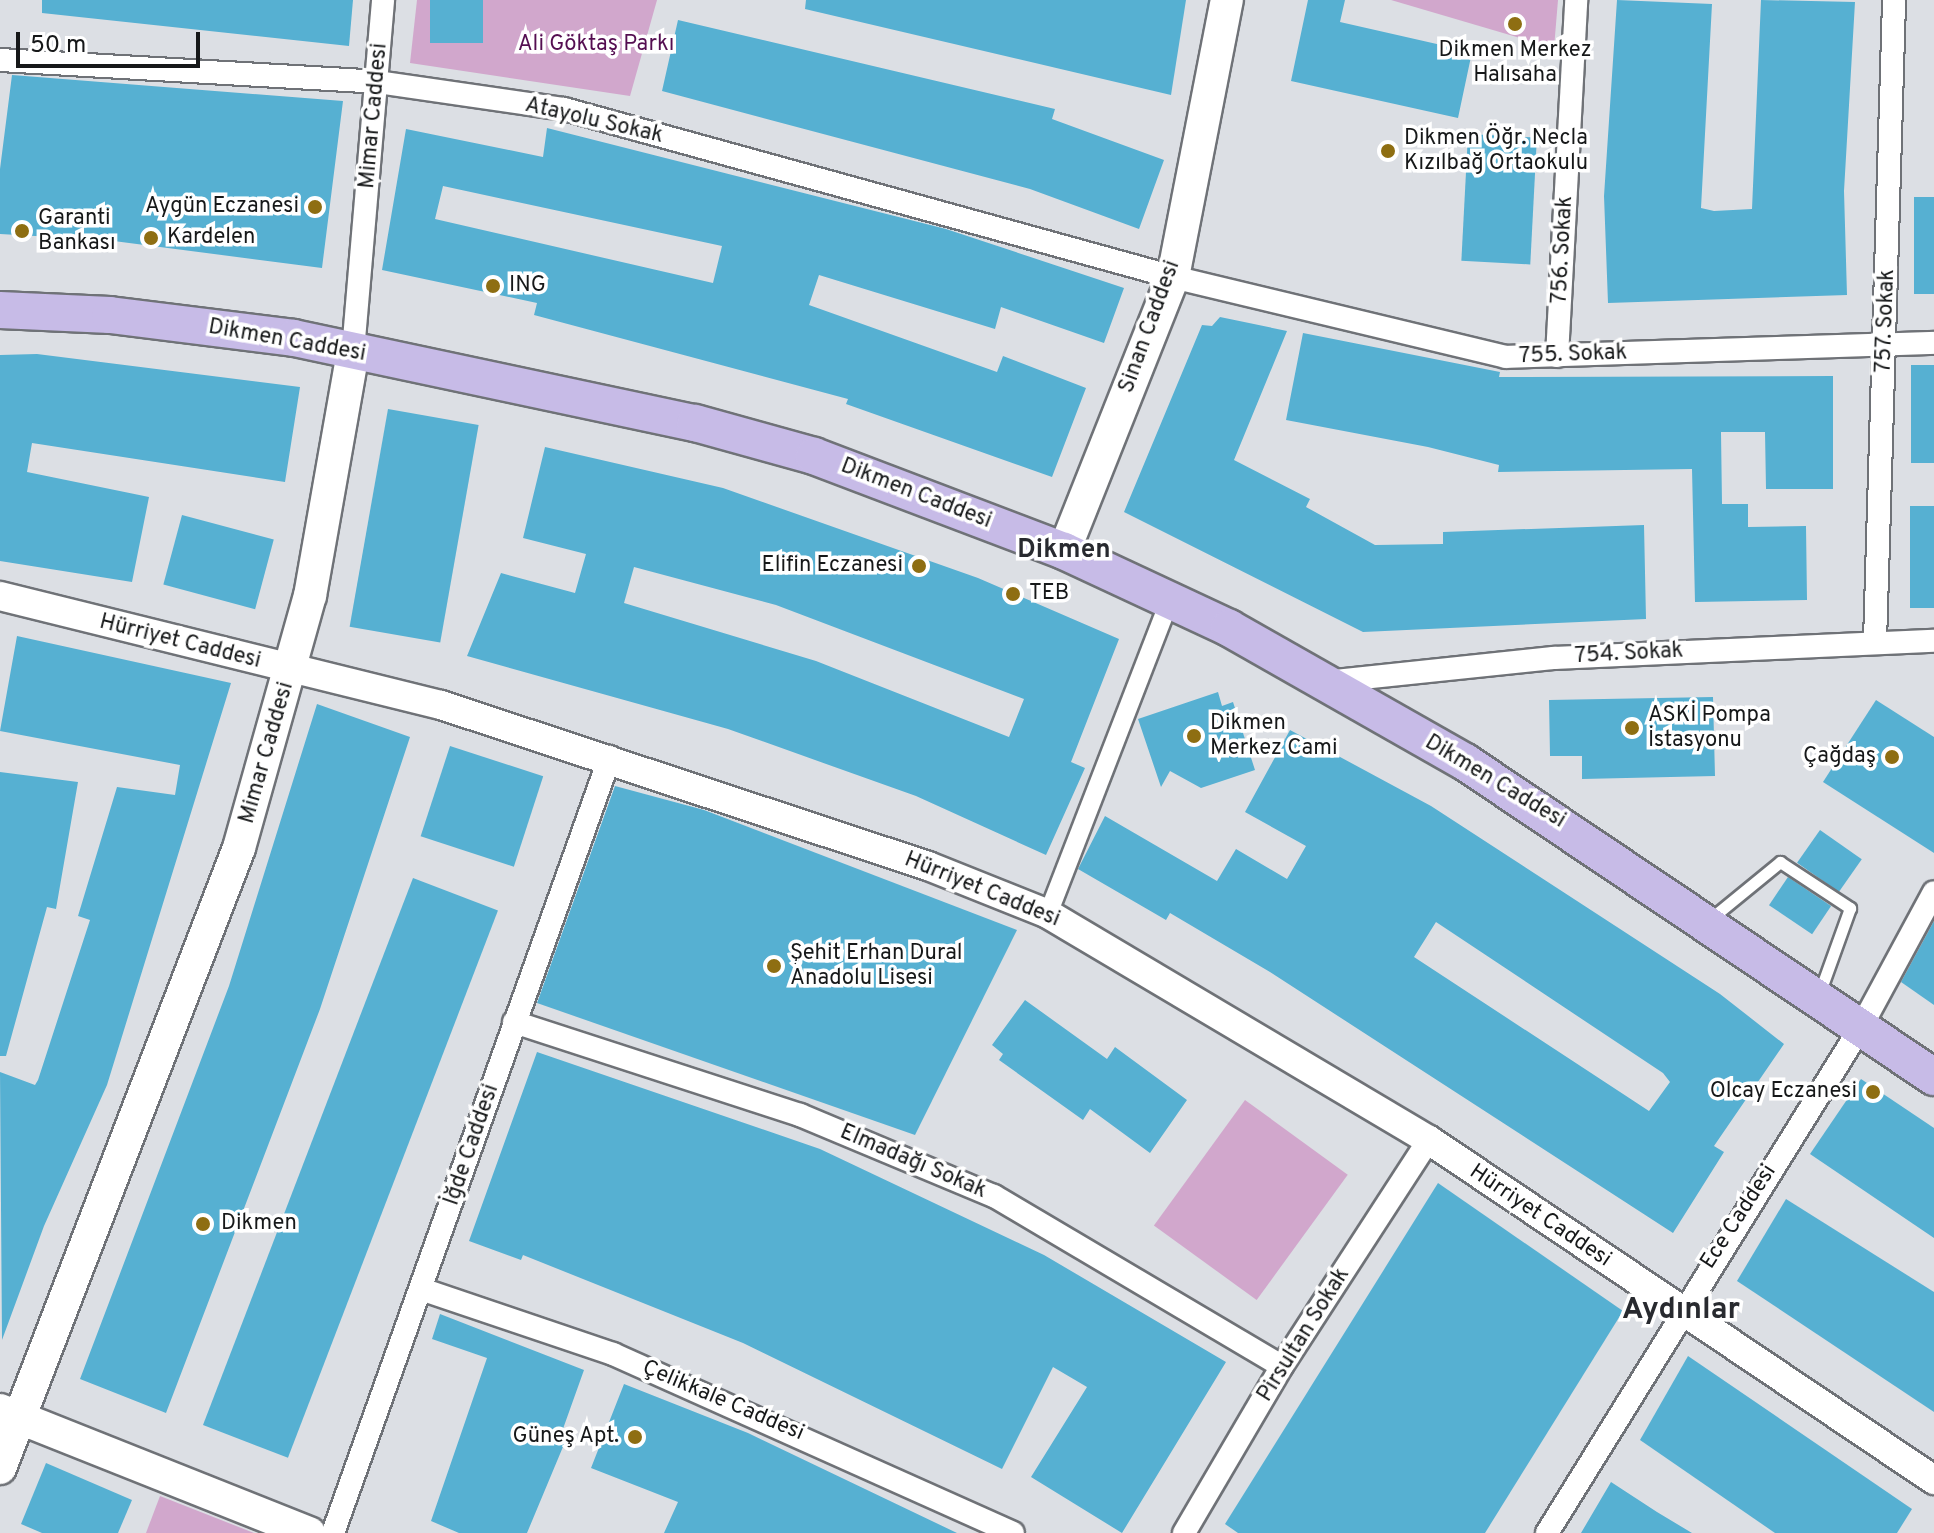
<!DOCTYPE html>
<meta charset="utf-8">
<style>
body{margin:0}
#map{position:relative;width:1934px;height:1533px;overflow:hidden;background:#dcdfe4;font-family:Overpass,sans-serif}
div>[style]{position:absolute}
.green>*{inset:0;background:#d1a7cc;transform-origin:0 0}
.building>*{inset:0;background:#56b0d2;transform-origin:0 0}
.roads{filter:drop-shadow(2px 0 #6f7277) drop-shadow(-2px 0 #6f7277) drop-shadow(0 2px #6f7277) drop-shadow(0 -2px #6f7277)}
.service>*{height:11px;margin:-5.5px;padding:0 5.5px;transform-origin:5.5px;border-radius:5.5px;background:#fff}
.pedestrian>*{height:18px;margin:-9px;padding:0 9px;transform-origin:9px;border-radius:9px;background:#fff}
.minor>*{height:22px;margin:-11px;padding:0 11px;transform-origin:11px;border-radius:11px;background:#fff}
.tertiary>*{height:28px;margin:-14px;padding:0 14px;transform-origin:14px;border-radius:14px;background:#fff}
.secondary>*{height:32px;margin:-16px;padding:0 16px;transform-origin:16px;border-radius:16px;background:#fff}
.primary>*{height:36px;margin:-18px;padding:0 18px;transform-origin:18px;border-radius:18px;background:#c7bbe7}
.dots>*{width:22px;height:22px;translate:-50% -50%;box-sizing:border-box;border:4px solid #fff;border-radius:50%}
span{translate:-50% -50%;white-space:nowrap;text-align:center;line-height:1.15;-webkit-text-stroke:7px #fff;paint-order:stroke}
.park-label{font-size:22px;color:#540e51}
.poi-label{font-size:22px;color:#161819}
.left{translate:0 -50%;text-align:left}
.right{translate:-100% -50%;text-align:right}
.street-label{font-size:22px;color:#161819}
.quarter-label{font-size:26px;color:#282a2f;font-weight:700}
.district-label{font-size:30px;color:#282a2f;font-weight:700}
.scale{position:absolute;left:16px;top:32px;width:184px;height:36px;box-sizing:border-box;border:4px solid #161819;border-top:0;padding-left:10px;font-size:24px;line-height:28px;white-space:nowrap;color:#161819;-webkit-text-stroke:6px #fff;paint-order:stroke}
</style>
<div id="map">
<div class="green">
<div style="clip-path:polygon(417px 0,657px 0,630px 96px,410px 63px)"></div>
<div style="clip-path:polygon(1391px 0,1558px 0,1554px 48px)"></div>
<div style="left:1245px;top:1100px;width:127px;height:155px;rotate:36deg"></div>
<div style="clip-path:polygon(160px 1496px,254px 1533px,146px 1533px)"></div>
</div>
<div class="building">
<div style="clip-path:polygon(42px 0,353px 0,349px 46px,42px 13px)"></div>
<div style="left:430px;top:0;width:53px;height:43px"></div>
<div style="clip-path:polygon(806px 0,1186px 0,1171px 95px,805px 9px)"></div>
<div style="clip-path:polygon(1308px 0,1345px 0,1340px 22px,1472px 52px,1458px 118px,1291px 81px)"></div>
<div style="clip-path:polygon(1617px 0,1712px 4px,1701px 208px,1714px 211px,1752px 209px,1761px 0,1855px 2px,1844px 191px,1847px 295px,1608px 303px,1604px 196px)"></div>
<div style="clip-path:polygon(678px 20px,1055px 109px,1052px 119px,1164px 160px,1139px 229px,1030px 189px,662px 91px)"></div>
<div style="clip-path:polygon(12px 75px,343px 101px,322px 268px,106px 240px,0 234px,0 169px)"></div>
<div style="clip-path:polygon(evenodd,547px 128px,946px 229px,1124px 288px,1104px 343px,1001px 307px,995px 329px,819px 275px,809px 305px,997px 372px,1003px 356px,1086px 388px,1052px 477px,846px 404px,848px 399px,534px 315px,537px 303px,382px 270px,406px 129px,543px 157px,547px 128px,443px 186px,722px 246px,713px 283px,435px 219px,443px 186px)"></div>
<div style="left:1468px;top:134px;width:69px;height:127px;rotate:3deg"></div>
<div style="left:1914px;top:197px;width:20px;height:97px"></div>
<div style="clip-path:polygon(1220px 317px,1287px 331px,1234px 460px,1310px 499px,1306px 507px,1375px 545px,1443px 544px,1443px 532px,1644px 525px,1646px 619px,1363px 632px,1124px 512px,1202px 325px,1212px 326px)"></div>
<div style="clip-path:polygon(1303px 333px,1500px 372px,1499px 377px,1833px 376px,1833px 489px,1766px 489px,1765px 432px,1721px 432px,1722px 504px,1748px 504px,1748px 527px,1806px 526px,1807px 600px,1695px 602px,1692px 469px,1498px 472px,1499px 465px,1428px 447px,1286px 420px)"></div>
<div style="clip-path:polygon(37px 354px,300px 387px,285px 482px,32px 443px,27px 472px,149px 497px,132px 582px,0 561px,0 355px)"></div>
<div style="left:1911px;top:365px;width:23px;height:98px"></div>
<div style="left:388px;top:409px;width:92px;height:221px;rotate:10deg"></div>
<div style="clip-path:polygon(evenodd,545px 447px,723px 488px,978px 578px,1119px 639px,1071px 762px,1085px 768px,1046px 855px,916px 796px,728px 729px,467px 656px,501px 573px,575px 593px,586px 554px,523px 538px,545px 447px,634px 567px,776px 605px,1024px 699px,1009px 737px,816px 661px,624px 603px,634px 567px)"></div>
<div style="left:1910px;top:506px;width:24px;height:102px"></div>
<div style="left:182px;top:515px;width:95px;height:72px;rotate:15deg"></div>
<div style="clip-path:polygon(17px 636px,231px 683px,107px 1085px,44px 1226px,2px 1340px,0 1072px,35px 1085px,38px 1080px,90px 920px,78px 916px,117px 787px,175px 795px,180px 765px,0 731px)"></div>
<div style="clip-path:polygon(1218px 692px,1222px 706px,1233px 702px,1255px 770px,1201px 788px,1170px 771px,1161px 787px,1138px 719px)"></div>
<div style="clip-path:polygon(1713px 697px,1715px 776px,1582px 779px,1582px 756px,1550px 756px,1549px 700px)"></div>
<div style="clip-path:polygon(1876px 700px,1934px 737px,1934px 853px,1823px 782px)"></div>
<div style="clip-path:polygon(317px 704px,410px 737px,320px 1009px,166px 1413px,80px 1379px,229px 986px)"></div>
<div style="clip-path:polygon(evenodd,1290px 730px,1431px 806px,1720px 994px,1784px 1044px,1714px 1146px,1724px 1152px,1673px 1233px,1270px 972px,1170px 913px,1166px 920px,1078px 869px,1105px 816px,1217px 881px,1236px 849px,1287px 879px,1306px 846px,1245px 812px,1290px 730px,1436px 922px,1663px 1073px,1670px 1082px,1649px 1111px,1414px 957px,1436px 922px)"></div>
<div style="left:450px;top:746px;width:98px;height:95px;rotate:18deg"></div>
<div style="clip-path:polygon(0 772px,78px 782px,56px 909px,47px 907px,6px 1056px,0 1056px)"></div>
<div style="clip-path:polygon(615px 786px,704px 810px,1017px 930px,915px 1135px,537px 1003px)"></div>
<div style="left:1820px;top:830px;width:51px;height:40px;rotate:35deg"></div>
<div style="left:1788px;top:877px;width:52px;height:34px;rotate:34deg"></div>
<div style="left:413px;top:878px;width:91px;height:586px;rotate:21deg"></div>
<div style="clip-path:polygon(1934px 921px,1934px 1005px,1901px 982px)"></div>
<div style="clip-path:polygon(1025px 1000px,1107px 1059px,1115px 1047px,1187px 1100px,1150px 1153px,1090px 1109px,1083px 1120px,999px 1060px,1003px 1054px,992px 1045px)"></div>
<div style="clip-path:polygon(537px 1052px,820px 1149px,1044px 1255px,1226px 1362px,1122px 1533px,1031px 1477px,1087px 1387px,1053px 1367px,1002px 1469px,743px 1343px,523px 1255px,521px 1260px,469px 1241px)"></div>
<div style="clip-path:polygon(1861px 1079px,1934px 1128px,1934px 1238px,1810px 1154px)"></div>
<div style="clip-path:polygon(1438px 1183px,1623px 1311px,1485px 1533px,1238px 1533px,1225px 1524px)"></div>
<div style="clip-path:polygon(1786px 1199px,1934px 1292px,1934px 1412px,1737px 1281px)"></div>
<div style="clip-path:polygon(440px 1314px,584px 1370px,559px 1440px,565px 1442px,527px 1533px,459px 1533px,431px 1521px,487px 1358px,432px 1339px)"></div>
<div style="clip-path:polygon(1688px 1356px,1912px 1509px,1897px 1533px,1775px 1533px,1640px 1440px)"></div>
<div style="clip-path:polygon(624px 1384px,748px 1433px,957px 1533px,664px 1533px,678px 1502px,591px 1468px)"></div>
<div style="clip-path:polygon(46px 1463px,132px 1500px,118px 1533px,42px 1533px,21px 1524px)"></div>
<div style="clip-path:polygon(1611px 1482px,1657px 1512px,1692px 1533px,1581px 1533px)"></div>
</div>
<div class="roads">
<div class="service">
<div style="left:1709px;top:920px;width:92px;rotate:-39.2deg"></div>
<div style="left:1780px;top:862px;width:84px;rotate:33.3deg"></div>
<div style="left:1850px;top:908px;width:91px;rotate:109.8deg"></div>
</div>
<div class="pedestrian">
<div style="left:1048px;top:914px;width:337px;rotate:-68.8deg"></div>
</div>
<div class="minor">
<div style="left:0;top:60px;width:378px;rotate:3.3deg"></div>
<div style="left:377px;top:82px;width:189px;rotate:8.2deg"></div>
<div style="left:564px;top:109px;width:632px;rotate:15.42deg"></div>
<div style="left:1173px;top:277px;width:342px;rotate:13.5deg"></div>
<div style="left:1506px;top:357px;width:428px;rotate:-1.9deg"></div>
<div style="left:353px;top:351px;width:352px;rotate:-85.1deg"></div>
<div style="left:1557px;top:356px;width:357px;rotate:-86.9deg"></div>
<div style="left:1875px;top:642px;width:642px;rotate:-88.3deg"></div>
<div style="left:1325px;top:682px;width:230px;rotate:-6deg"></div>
<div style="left:1554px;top:658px;width:380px;rotate:-2.6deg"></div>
<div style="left:514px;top:1022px;width:301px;rotate:18deg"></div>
<div style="left:800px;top:1115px;width:210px;rotate:22.7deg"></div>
<div style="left:994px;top:1196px;width:334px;rotate:30.6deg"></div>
<div style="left:424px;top:1290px;width:200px;rotate:18.7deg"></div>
<div style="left:613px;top:1354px;width:438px;rotate:24.1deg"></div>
<div style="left:333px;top:1533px;width:824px;rotate:-70.36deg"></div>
<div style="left:1184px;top:1533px;width:194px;rotate:-59.6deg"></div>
<div style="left:1282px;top:1366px;width:270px;rotate:-57deg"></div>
<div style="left:1547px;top:1533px;width:596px;rotate:-58.18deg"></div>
<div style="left:1861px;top:1027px;width:153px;rotate:-61.6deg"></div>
</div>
<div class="tertiary">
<div style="left:0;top:596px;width:454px;rotate:13.9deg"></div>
<div style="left:441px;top:705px;width:513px;rotate:18.29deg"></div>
<div style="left:928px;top:866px;width:129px;rotate:21.8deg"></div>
<div style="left:1048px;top:914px;width:443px;rotate:30.7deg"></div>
<div style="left:1429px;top:1140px;width:609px;rotate:33.95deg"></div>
</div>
<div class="secondary">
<div style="left:1064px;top:551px;width:295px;rotate:-68.3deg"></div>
<div style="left:1173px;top:277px;width:282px;rotate:-79deg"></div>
<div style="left:0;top:1410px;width:333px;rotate:21.7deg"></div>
<div style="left:0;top:1468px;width:664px;rotate:-68.92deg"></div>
<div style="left:239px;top:848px;width:262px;rotate:-74.3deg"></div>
<div style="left:310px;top:596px;width:249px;rotate:-80deg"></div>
</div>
<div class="primary">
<div style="left:0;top:310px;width:110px;rotate:2.6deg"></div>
<div style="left:110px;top:315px;width:185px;rotate:7.1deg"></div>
<div style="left:294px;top:338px;width:410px;rotate:12deg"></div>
<div style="left:695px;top:423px;width:123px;rotate:15.5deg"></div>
<div style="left:814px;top:456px;width:267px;rotate:20.8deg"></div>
<div style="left:1064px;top:551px;width:182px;rotate:25deg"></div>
<div style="left:1229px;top:628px;width:271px;rotate:29.6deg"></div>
<div style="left:1465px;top:762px;width:565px;rotate:33.89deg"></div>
</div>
</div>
<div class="dots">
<div style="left:1515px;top:24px;background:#8e6e12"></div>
<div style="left:1388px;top:151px;background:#8e6e12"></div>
<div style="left:315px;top:207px;background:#8e6e12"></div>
<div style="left:22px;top:231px;background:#8e6e12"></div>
<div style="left:151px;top:238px;background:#8e6e12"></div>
<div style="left:493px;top:286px;background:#8e6e12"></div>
<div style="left:919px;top:566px;background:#8e6e12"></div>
<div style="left:1013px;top:594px;background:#8e6e12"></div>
<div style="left:1632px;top:728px;background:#8e6e12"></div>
<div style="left:1194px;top:736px;background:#8e6e12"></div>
<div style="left:1892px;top:757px;background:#8e6e12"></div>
<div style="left:774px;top:966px;background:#8e6e12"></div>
<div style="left:1873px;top:1092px;background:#8e6e12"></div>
<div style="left:203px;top:1224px;background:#8e6e12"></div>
<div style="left:635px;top:1437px;background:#8e6e12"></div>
</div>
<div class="park-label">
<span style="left:596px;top:45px">Ali Göktaş Parkı</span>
</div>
<div class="poi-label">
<span style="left:1515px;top:63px">Dikmen Merkez<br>Halısaha</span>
<span class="left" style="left:1404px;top:151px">Dikmen Öğr. Necla<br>Kızılbağ Ortaokulu</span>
<span class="right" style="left:299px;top:207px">Aygün Eczanesi</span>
<span class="left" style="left:38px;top:231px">Garanti<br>Bankası</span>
<span class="left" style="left:167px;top:238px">Kardelen</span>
<span class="left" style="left:509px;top:286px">ING</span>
<span class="right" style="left:903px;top:566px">Elifin Eczanesi</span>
<span class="left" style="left:1029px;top:594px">TEB</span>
<span class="left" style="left:1648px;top:728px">ASKİ Pompa<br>İstasyonu</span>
<span class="left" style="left:1210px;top:736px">Dikmen<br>Merkez Cami</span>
<span class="right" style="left:1876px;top:757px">Çağdaş</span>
<span class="left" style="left:790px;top:966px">Şehit Erhan Dural<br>Anadolu Lisesi</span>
<span class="right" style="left:1857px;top:1092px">Olcay Eczanesi</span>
<span class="left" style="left:221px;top:1224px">Dikmen</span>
<span class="right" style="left:619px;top:1437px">Güneş Apt.</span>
</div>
<div class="street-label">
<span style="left:374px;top:116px;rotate:-85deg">Mimar Caddesi</span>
<span style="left:594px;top:121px;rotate:13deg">Atayolu Sokak</span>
<span style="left:1563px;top:250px;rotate:-87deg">756. Sokak</span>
<span style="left:1886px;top:321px;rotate:-88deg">757. Sokak</span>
<span style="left:1150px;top:327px;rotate:-70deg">Sinan Caddesi</span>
<span style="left:287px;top:341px;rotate:10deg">Dikmen Caddesi</span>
<span style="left:1573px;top:355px;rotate:-2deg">755. Sokak</span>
<span style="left:916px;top:494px;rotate:21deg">Dikmen Caddesi</span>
<span style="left:180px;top:642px;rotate:14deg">Hürriyet Caddesi</span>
<span style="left:1629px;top:654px;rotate:-3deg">754. Sokak</span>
<span style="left:267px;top:753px;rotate:-74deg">Mimar Caddesi</span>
<span style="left:1495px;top:782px;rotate:31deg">Dikmen Caddesi</span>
<span style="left:982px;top:890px;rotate:22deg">Hürriyet Caddesi</span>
<span style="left:472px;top:1145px;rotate:-71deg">İğde Caddesi</span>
<span style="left:913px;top:1162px;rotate:23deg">Elmadağı Sokak</span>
<span style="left:1540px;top:1216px;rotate:34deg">Hürriyet Caddesi</span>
<span style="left:1739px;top:1217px;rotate:-57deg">Ece Caddesi</span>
<span style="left:1304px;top:1335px;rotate:-58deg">Pirsultan Sokak</span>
<span style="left:723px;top:1401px;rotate:23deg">Çelikkale Caddesi</span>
</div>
<div class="quarter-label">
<span style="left:1064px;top:551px">Dikmen</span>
</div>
<div class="district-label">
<span style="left:1681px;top:1311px">Aydınlar</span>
</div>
<div class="scale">50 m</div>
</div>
